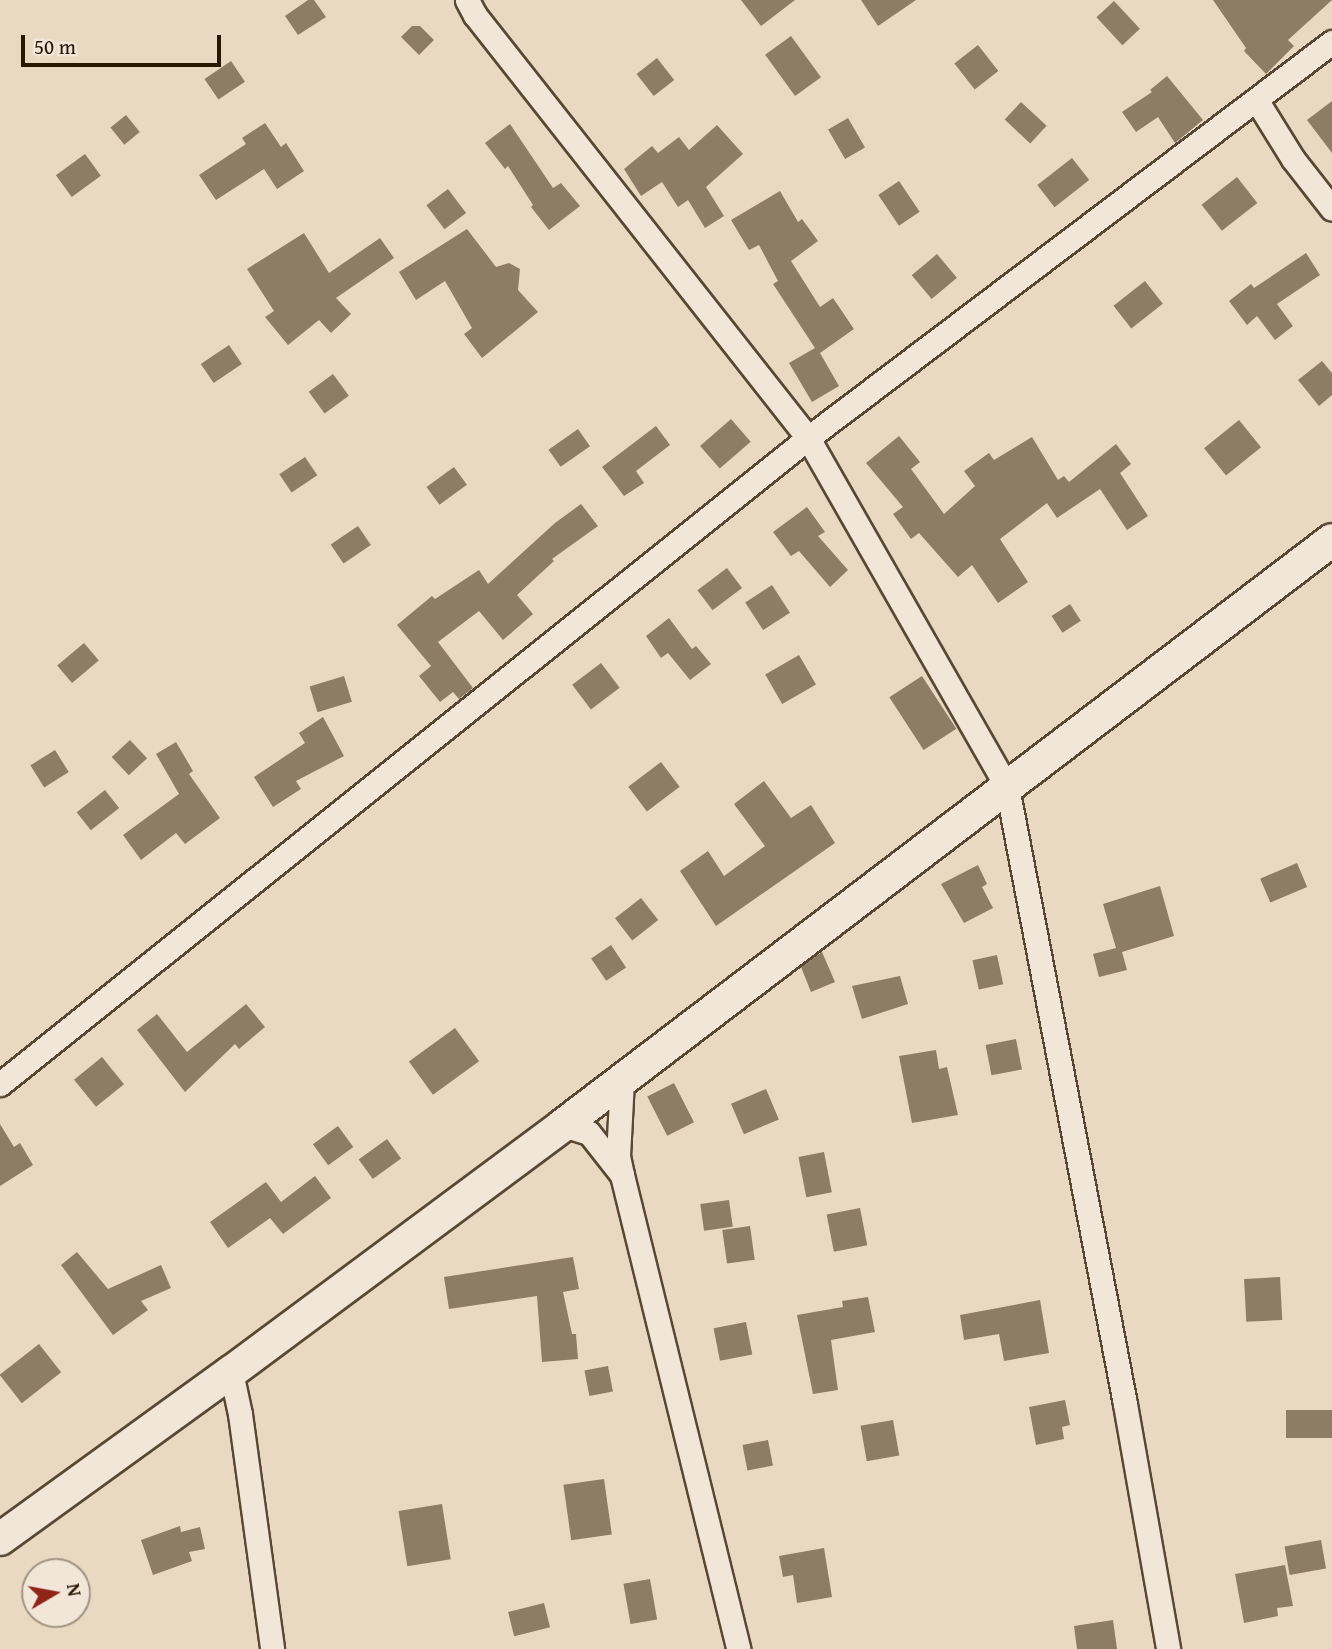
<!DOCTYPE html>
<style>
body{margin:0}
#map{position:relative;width:1332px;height:1649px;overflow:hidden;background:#ead9c2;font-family:"Gentium Book Plus",serif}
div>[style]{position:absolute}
.building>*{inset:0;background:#8d7c66;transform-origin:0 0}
.roads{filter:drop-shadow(2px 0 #584833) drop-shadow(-2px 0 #584833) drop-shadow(0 2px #584833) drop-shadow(0 -2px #584833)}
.street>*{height:23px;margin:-11.5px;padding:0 11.5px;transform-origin:11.5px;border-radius:11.5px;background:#f1e6d7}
.secondary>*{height:32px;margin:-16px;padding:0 16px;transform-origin:16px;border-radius:16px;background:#f1e6d7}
span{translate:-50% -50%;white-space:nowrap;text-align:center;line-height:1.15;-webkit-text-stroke:5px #f1e6d7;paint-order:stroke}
.north{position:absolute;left:21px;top:1558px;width:70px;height:70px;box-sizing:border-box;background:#f1e6d7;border:2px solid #a19382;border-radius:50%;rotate:80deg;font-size:19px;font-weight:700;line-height:28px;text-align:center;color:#281703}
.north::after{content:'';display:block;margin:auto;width:24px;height:32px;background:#8f2418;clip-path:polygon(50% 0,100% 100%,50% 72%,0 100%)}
.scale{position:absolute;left:21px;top:35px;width:200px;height:32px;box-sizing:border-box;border:4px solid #281703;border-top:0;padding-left:9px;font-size:21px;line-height:24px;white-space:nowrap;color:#281703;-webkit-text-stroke:5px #f1e6d7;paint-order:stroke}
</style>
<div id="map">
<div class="building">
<div style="clip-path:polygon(308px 0,314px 0,326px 17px,298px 35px,285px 16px)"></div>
<div style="clip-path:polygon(741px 0,795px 0,761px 26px)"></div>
<div style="clip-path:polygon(861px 0,916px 0,878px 26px)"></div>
<div style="clip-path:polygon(1213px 0,1332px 0,1288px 40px,1294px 46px,1266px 74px,1244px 51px,1246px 48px)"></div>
<div style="left:1114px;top:1px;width:38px;height:24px;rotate:47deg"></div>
<div style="clip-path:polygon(412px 26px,420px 26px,434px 40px,419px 55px,401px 37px)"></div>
<div style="left:791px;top:36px;width:51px;height:32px;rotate:54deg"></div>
<div style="left:978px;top:45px;width:33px;height:30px;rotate:52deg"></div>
<div style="left:657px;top:58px;width:28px;height:26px;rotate:52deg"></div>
<div style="left:231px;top:61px;width:25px;height:32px;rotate:56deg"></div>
<div style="clip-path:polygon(1167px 76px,1203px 120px,1175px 143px,1158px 117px,1136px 132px,1122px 112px,1152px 92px,1150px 90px)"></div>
<div style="clip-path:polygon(1332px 101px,1332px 153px,1307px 120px)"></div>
<div style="left:1021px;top:102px;width:35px;height:24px;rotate:43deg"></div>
<div style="left:126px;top:115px;width:22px;height:20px;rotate:51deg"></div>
<div style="left:848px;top:118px;width:34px;height:23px;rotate:60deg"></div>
<div style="clip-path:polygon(265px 123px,281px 147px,286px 143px,304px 171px,277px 189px,264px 169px,216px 200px,199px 175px,246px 144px,242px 138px)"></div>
<div style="clip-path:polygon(510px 124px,553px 188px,561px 183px,580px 206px,549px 230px,531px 207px,533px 205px,508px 166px,505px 169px,485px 143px)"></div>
<div style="clip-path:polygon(717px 125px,743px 154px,706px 187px,724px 216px,705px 228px,688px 200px,678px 207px,662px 182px,641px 196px,624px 169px,652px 146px,658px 153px,679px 137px,689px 150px)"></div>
<div style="left:85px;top:154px;width:27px;height:36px;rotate:54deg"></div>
<div style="left:1072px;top:158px;width:28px;height:44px;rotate:52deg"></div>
<div style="left:1237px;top:177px;width:33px;height:45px;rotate:52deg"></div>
<div style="left:899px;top:181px;width:37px;height:25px;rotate:56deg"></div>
<div style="left:448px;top:189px;width:30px;height:27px;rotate:53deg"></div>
<div style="clip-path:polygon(780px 191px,798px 222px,802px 219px,818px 241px,791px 261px,820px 307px,833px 298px,854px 329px,820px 353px,839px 386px,812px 402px,789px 363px,815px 348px,773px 284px,778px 281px,759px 245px,749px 250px,731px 220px)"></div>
<div style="clip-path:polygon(467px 229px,496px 267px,509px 263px,520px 269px,518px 290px,538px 312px,482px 358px,464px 334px,472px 328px,445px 281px,416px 300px,399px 272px)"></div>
<div style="clip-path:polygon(304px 233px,329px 273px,380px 238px,394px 258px,336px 298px,351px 314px,331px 333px,319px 320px,288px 345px,265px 317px,274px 311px,247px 269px)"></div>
<div style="clip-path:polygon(1306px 253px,1320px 275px,1277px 304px,1293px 326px,1275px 340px,1257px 316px,1247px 325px,1229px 301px,1251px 284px,1254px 288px)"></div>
<div style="left:937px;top:254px;width:31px;height:33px;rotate:50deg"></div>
<div style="left:1145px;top:281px;width:29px;height:40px;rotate:52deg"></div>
<div style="left:229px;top:345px;width:23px;height:34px;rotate:56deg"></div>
<div style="clip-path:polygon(1322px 361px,1332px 373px,1332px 395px,1319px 406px,1298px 380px)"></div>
<div style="left:333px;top:374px;width:27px;height:30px;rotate:54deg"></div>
<div style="left:731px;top:419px;width:30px;height:41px;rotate:49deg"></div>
<div style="left:1239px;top:420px;width:35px;height:45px;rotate:51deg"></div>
<div style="clip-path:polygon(656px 426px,670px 445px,636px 471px,644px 483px,624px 496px,602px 467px)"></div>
<div style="left:578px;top:429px;width:21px;height:36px;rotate:55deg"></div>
<div style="clip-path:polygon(899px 436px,920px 462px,911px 469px,944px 514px,975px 486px,964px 471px,989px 453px,994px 460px,1032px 437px,1058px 480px,1064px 476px,1069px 482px,1116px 444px,1131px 464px,1120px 473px,1148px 516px,1127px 530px,1100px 489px,1057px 518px,1047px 503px,1000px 539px,1028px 582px,998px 603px,972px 565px,958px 577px,919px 533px,911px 539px,893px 514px,903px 507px,866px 463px)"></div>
<div style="left:305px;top:457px;width:22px;height:31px;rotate:56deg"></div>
<div style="left:454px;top:467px;width:22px;height:34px;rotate:54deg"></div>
<div style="clip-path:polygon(581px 504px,598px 526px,552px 559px,554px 561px,517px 595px,533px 614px,503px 640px,479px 611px,438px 642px,473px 688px,459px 699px,453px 692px,440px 702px,419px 676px,431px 666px,397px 625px,432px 596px,435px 599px,479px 570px,488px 584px,555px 523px)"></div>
<div style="clip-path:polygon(807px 507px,825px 532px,818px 536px,848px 570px,830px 587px,799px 551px,791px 556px,773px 532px)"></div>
<div style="left:358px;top:526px;width:23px;height:33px;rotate:56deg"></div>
<div style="left:727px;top:568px;width:25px;height:37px;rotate:53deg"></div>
<div style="left:772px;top:585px;width:33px;height:32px;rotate:57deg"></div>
<div style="left:1070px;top:604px;width:20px;height:22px;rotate:57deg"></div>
<div style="clip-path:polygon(669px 618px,692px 649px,696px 646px,711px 664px,690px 680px,668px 653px,661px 658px,646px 636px)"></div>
<div style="left:84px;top:643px;width:23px;height:35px;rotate:50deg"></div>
<div style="left:799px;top:655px;width:34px;height:39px;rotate:60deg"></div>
<div style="left:601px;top:663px;width:31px;height:36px;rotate:53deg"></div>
<div style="left:344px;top:676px;width:27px;height:36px;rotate:73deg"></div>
<div style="left:922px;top:676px;width:63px;height:39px;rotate:57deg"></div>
<div style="clip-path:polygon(323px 717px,344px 756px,296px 781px,301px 789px,273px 807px,254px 777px,305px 743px,299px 733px)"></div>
<div style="left:130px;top:740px;width:25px;height:25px;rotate:47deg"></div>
<div style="clip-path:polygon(176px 742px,193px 771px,189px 774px,220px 818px,185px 844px,176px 833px,141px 860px,123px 835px,179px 794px,156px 754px)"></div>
<div style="left:55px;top:750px;width:26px;height:29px;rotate:58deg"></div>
<div style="left:661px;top:762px;width:31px;height:41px;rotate:53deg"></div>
<div style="clip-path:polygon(764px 781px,791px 818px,811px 805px,835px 843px,716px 926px,680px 871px,708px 851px,724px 876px,765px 846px,734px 804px)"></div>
<div style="left:105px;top:790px;width:23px;height:36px;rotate:52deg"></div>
<div style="left:1297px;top:863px;width:26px;height:40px;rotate:67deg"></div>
<div style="clip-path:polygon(978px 865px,987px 884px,982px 887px,993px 908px,964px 923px,941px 884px)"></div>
<div style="clip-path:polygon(1160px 886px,1174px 936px,1122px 952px,1127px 970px,1099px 977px,1093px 954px,1116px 948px,1103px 904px)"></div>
<div style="left:641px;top:898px;width:28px;height:33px;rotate:52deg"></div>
<div style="left:611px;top:945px;width:27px;height:24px;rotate:56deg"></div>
<div style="clip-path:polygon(822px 952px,835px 982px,811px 992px,801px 967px)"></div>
<div style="left:997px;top:955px;width:30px;height:25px;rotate:78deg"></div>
<div style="clip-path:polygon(900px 976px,908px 1004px,862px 1019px,852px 986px)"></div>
<div style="clip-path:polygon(246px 1004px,265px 1027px,239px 1049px,235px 1044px,185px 1092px,137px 1030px,157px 1014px,187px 1052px)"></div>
<div style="left:455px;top:1028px;width:41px;height:57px;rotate:54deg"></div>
<div style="left:1016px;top:1039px;width:31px;height:31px;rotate:79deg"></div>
<div style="clip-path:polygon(936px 1050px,939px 1069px,947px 1067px,958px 1115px,912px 1123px,899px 1056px)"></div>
<div style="left:102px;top:1057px;width:35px;height:36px;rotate:51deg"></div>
<div style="left:674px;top:1083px;width:44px;height:30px;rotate:63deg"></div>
<div style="left:766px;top:1089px;width:33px;height:38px;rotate:67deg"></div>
<div style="clip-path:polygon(0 1124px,14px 1147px,20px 1143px,33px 1165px,0 1186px)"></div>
<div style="left:338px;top:1126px;width:26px;height:31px;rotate:54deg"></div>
<div style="left:387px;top:1139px;width:24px;height:35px;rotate:54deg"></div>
<div style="left:824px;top:1152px;width:41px;height:26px;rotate:79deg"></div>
<div style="clip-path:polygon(315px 1176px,331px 1198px,283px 1234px,270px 1218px,228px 1248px,210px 1222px,266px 1182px,281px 1202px)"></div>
<div style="left:729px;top:1200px;width:27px;height:29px;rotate:82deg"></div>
<div style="left:860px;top:1208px;width:38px;height:34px;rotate:79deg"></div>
<div style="left:750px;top:1226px;width:34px;height:28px;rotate:82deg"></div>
<div style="clip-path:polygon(77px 1252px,108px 1289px,161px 1265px,171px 1288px,141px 1301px,148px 1310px,113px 1335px,61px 1265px)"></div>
<div style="clip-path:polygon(573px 1257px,579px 1289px,563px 1292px,572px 1334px,576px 1334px,578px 1359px,542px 1362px,537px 1296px,449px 1309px,444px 1277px)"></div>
<div style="left:1280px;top:1277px;width:43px;height:36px;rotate:87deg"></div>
<div style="clip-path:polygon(868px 1297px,875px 1332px,831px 1340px,838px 1390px,813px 1394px,797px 1315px,843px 1307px,842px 1301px)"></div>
<div style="clip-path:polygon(1040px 1300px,1049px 1353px,1004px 1361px,999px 1334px,964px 1340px,960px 1315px)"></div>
<div style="left:746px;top:1322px;width:33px;height:33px;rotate:79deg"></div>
<div style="left:39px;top:1344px;width:36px;height:50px;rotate:52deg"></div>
<div style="left:608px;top:1366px;width:26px;height:24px;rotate:79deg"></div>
<div style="clip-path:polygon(1065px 1400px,1070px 1425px,1062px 1427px,1064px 1439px,1036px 1445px,1029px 1407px)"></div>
<div style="left:1332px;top:1410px;width:28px;height:46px;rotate:90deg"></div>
<div style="left:893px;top:1420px;width:36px;height:33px;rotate:80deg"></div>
<div style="left:768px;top:1440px;width:26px;height:26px;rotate:79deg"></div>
<div style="left:604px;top:1479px;width:56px;height:41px;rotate:82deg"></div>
<div style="left:442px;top:1504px;width:56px;height:44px;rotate:81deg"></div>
<div style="clip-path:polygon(180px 1526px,181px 1532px,200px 1527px,205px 1549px,189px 1552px,192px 1561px,153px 1575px,141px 1540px)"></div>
<div style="left:1321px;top:1540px;width:29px;height:37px;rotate:80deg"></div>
<div style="clip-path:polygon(824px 1548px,832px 1597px,797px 1603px,793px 1575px,783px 1577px,779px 1556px)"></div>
<div style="clip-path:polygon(1285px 1565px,1293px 1606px,1277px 1608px,1278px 1616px,1244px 1623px,1235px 1574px)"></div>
<div style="left:650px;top:1579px;width:41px;height:27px;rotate:80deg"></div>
<div style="left:544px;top:1603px;width:25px;height:37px;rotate:76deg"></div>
<div style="clip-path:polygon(1113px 1620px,1117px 1649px,1077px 1649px,1074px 1626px)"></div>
</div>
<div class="roads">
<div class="street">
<div style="left:467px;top:0;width:17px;rotate:62deg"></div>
<div style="left:475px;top:15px;width:538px;rotate:51.79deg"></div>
<div style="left:808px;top:438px;width:402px;rotate:60.3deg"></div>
<div style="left:1007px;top:787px;width:628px;rotate:79.17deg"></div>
<div style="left:1125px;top:1404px;width:249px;rotate:80deg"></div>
<div style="left:1257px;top:101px;width:68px;rotate:58.2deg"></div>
<div style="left:1293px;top:159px;width:63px;rotate:52deg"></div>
<div style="left:622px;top:1080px;width:76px;rotate:93deg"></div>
<div style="left:618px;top:1156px;width:19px;rotate:78deg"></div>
<div style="left:0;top:1084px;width:1034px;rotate:-38.64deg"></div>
<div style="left:808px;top:438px;width:657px;rotate:-37.08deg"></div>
<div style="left:563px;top:1125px;width:27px;rotate:17deg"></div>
<div style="left:589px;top:1133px;width:53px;rotate:51.8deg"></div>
<div style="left:622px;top:1175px;width:488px;rotate:76.2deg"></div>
<div style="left:231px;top:1372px;width:43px;rotate:77.9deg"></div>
<div style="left:240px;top:1414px;width:237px;rotate:82.2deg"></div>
</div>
<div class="secondary">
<div style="left:0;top:1539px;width:285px;rotate:-35.9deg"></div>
<div style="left:231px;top:1372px;width:414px;rotate:-36.6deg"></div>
<div style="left:563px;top:1125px;width:966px;rotate:-37.26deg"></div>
</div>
</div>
<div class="north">N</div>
<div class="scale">50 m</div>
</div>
